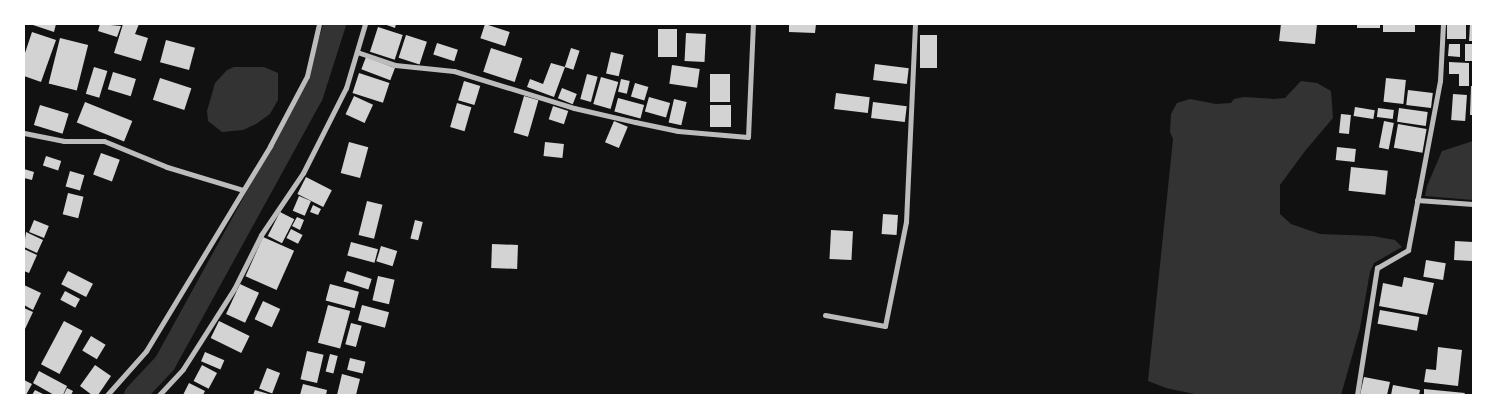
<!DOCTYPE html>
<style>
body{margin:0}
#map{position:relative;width:1497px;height:419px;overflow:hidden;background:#111;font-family:Montserrat,sans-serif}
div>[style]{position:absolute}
.water>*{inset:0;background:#333}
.canal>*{height:22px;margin:-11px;padding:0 11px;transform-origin:11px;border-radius:11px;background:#333}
.building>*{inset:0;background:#d3d3d3;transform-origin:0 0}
.minor>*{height:5px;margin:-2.5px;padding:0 2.5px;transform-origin:2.5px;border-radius:2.5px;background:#bcbcbc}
span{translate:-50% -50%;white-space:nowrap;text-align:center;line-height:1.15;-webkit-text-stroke:4px #fff;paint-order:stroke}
.frame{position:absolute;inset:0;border:25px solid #fff;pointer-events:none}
</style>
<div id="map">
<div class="water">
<div style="clip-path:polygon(234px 67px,264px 67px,278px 73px,278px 100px,270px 114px,256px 124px,243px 130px,222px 132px,208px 121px,207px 111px,215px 83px,227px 70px)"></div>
<div style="clip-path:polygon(1301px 81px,1317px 83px,1331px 91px,1333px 118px,1305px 151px,1280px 185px,1280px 214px,1291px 224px,1320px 234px,1373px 236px,1395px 240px,1402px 247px,1374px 263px,1370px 272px,1360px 328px,1341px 395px,1199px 395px,1166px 388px,1148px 381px,1173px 139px,1170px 132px,1171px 114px,1177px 103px,1190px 99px,1216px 104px,1231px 103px,1234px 99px,1244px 97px,1274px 99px,1285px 98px)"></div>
<div style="clip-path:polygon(1473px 141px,1473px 200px,1425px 196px,1427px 186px,1442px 151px)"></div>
</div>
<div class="canal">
<div style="left:135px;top:395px;width:44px;rotate:-46.8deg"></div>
<div style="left:165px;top:363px;width:305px;rotate:-61.2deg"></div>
<div style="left:312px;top:96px;width:76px;rotate:-72.3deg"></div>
</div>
<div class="building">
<div style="clip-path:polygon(30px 24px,56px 24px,54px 32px)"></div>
<div style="clip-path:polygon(100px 24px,121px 26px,117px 37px,98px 31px)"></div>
<div style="clip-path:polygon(123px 24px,139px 24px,135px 34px,148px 38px,141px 61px,114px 53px)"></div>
<div style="clip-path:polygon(384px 24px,396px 24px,395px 28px)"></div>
<div style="left:485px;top:24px;width:26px;height:15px;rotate:18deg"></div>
<div style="clip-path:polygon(789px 24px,816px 24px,815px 33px,789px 32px)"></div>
<div style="clip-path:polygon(1281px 24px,1317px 24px,1315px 44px,1279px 41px)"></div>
<div style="left:1357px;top:24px;width:23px;height:4px"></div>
<div style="left:1383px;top:24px;width:32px;height:8px"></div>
<div style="left:1447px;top:24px;width:19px;height:15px"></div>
<div style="clip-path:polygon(1470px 24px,1473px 24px,1473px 41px,1469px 41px)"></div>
<div style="left:378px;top:27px;width:26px;height:26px;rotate:18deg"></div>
<div style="left:658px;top:29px;width:19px;height:28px"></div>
<div style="clip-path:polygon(32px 32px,56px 40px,41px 82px,24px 76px,24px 56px)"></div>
<div style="left:686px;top:33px;width:20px;height:28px;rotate:3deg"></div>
<div style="left:406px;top:35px;width:22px;height:24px;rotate:18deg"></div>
<div style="left:920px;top:35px;width:17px;height:33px"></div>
<div style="left:60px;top:38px;width:29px;height:47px;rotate:14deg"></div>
<div style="left:166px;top:40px;width:30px;height:23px;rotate:15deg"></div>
<div style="left:437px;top:43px;width:22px;height:12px;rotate:18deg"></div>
<div style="clip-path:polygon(1449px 44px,1460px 44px,1460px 57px,1448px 56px)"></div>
<div style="left:1465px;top:44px;width:8px;height:17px"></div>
<div style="left:491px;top:48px;width:33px;height:25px;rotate:18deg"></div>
<div style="left:571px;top:48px;width:9px;height:20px;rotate:18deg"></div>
<div style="left:611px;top:52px;width:13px;height:22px;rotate:13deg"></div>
<div style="left:366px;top:57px;width:31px;height:13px;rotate:21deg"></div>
<div style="clip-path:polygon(1449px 62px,1469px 63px,1469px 86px,1459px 86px,1459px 74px,1449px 74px)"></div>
<div style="clip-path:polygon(551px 63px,565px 67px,554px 97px,527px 87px,530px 79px,543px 84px)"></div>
<div style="left:875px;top:64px;width:34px;height:16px;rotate:7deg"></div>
<div style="left:672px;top:65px;width:28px;height:19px;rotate:8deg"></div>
<div style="left:94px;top:67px;width:14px;height:28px;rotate:17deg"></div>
<div style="left:113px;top:72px;width:24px;height:18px;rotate:17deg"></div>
<div style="left:359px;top:73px;width:32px;height:21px;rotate:18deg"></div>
<div style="left:587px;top:74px;width:11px;height:26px;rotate:15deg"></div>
<div style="left:710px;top:74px;width:20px;height:28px"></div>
<div style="left:601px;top:77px;width:18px;height:28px;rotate:16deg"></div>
<div style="left:160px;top:78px;width:33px;height:23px;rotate:18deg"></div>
<div style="left:1386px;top:78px;width:20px;height:24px;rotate:6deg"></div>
<div style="left:621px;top:79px;width:9px;height:13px;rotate:13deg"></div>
<div style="left:464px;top:81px;width:17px;height:20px;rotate:17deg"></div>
<div style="left:635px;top:83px;width:14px;height:14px;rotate:17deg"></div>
<div style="clip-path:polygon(1471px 86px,1473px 86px,1473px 115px,1470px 115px)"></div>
<div style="left:562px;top:88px;width:16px;height:11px;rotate:22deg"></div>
<div style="left:1408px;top:90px;width:25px;height:15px;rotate:7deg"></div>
<div style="left:836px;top:93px;width:34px;height:16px;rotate:7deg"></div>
<div style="left:1453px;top:94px;width:14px;height:26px;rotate:4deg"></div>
<div style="left:354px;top:96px;width:21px;height:20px;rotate:25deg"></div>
<div style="left:524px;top:96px;width:15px;height:38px;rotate:16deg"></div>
<div style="left:649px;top:97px;width:22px;height:15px;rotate:16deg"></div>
<div style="left:618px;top:98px;width:27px;height:14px;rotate:15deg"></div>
<div style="left:674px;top:99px;width:13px;height:24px;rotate:13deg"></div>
<div style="left:85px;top:102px;width:51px;height:22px;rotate:22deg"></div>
<div style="left:873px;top:102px;width:34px;height:16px;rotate:7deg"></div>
<div style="left:457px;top:103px;width:15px;height:25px;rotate:16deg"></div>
<div style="left:40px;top:105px;width:30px;height:21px;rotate:17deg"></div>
<div style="left:710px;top:105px;width:21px;height:22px"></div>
<div style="left:553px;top:106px;width:16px;height:14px;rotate:18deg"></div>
<div style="left:1355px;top:107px;width:20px;height:9px;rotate:9deg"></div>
<div style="left:1378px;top:108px;width:16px;height:9px;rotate:7deg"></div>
<div style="left:1399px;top:108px;width:29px;height:14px;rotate:8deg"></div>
<div style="left:1341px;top:114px;width:10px;height:19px;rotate:6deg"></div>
<div style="left:614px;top:121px;width:15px;height:23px;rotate:23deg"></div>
<div style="left:1384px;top:121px;width:10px;height:27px;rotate:11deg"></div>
<div style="left:1398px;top:124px;width:29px;height:24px;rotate:10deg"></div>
<div style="left:349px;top:142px;width:20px;height:32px;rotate:15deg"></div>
<div style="left:545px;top:142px;width:19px;height:14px;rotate:6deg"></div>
<div style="left:1337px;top:147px;width:19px;height:13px;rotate:6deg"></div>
<div style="left:101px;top:153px;width:20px;height:23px;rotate:20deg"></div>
<div style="left:46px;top:156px;width:16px;height:10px;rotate:18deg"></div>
<div style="left:1351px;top:167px;width:37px;height:24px;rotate:6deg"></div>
<div style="clip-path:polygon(24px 169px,34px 172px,32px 180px,24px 178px)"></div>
<div style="left:70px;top:171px;width:15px;height:16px;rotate:16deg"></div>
<div style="left:306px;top:177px;width:29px;height:19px;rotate:27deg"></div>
<div style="left:68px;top:193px;width:16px;height:22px;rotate:14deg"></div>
<div style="left:299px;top:196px;width:13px;height:16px;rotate:23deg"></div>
<div style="left:367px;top:201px;width:16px;height:35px;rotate:14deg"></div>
<div style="clip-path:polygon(313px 205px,321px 209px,318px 215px,310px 212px)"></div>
<div style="left:280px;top:212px;width:16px;height:27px;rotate:27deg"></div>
<div style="left:883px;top:214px;width:15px;height:20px;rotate:4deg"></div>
<div style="clip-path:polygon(297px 217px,304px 220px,300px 230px,292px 226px)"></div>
<div style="left:34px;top:220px;width:16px;height:13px;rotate:22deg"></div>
<div style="left:415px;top:220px;width:8px;height:19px;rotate:14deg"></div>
<div style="left:291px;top:229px;width:13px;height:10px;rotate:27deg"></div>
<div style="left:831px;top:230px;width:22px;height:29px;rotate:3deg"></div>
<div style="clip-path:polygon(26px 232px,43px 240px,37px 253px,24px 247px)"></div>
<div style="left:263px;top:237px;width:34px;height:43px;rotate:24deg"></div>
<div style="left:1455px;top:241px;width:18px;height:19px;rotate:3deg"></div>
<div style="left:351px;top:242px;width:28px;height:14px;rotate:15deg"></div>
<div style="left:492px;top:244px;width:26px;height:24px;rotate:2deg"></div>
<div style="left:381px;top:246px;width:17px;height:16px;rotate:17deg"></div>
<div style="clip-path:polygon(24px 249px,37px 255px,29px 273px,24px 271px)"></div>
<div style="left:1426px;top:260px;width:20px;height:17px;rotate:9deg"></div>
<div style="left:68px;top:271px;width:28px;height:15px;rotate:27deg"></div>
<div style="left:347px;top:271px;width:26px;height:11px;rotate:18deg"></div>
<div style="left:378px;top:276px;width:17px;height:25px;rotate:13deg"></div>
<div style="clip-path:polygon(1404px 277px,1434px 283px,1427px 315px,1379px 306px,1383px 283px,1402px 287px)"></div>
<div style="left:240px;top:284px;width:21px;height:33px;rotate:25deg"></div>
<div style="left:330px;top:284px;width:30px;height:17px;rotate:15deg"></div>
<div style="clip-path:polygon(24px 285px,41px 293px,33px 310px,24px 305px)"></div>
<div style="left:65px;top:291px;width:17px;height:10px;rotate:28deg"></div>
<div style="left:263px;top:301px;width:19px;height:20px;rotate:25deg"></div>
<div style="left:328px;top:305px;width:23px;height:39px;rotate:15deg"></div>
<div style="left:362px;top:305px;width:28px;height:16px;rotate:15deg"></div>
<div style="clip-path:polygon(24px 308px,33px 312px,25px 329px,24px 328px)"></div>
<div style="left:1380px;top:310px;width:40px;height:14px;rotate:10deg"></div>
<div style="left:64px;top:321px;width:21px;height:49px;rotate:28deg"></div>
<div style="left:219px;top:321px;width:34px;height:19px;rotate:26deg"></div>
<div style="left:351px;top:323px;width:11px;height:22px;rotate:15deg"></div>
<div style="left:91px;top:336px;width:17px;height:17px;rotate:31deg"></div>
<div style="clip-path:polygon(1438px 347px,1462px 350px,1458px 386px,1424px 382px,1426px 369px,1436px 370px)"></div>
<div style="left:307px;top:351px;width:17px;height:29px;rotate:13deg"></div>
<div style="left:205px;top:352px;width:21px;height:10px;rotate:23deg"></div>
<div style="left:330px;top:354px;width:8px;height:18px;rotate:14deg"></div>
<div style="left:350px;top:358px;width:16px;height:12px;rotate:14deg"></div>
<div style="clip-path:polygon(95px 365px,111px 376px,98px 395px,92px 395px,80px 386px)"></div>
<div style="left:202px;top:365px;width:17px;height:18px;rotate:28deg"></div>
<div style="left:267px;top:368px;width:14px;height:22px;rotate:21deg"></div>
<div style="clip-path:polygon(39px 371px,67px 386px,63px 395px,54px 395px,33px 383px)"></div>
<div style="clip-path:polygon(342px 374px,360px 379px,356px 395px,337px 395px)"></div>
<div style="clip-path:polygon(1364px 377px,1390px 382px,1387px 395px,1360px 395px)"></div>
<div style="clip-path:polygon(24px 380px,32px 384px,26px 395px,24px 395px)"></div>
<div style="clip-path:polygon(189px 383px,205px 391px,203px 395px,183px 395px)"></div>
<div style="clip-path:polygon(303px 384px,327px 390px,326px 395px,300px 395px)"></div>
<div style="clip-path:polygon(1393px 385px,1420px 390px,1419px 395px,1391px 395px)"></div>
<div style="clip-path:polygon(67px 388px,73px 391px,71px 395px,64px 394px)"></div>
<div style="clip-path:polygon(1424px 389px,1465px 393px,1464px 395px,1424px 395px)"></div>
<div style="clip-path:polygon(35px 390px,45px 395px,32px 395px)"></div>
<div style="clip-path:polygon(255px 390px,272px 395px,253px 395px)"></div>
</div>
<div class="minor">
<div style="left:357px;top:52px;width:40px;rotate:18.9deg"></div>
<div style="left:395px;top:65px;width:59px;rotate:5.8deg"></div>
<div style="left:454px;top:71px;width:126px;rotate:17.1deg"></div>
<div style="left:574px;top:108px;width:63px;rotate:12.9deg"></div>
<div style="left:635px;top:122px;width:44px;rotate:11.8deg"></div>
<div style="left:678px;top:131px;width:70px;rotate:4.9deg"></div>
<div style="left:748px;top:137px;width:113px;rotate:-87.5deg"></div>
<div style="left:24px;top:133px;width:41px;rotate:11.3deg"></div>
<div style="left:64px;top:141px;width:40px"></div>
<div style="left:104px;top:141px;width:68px;rotate:22.4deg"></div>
<div style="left:167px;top:167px;width:79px;rotate:16.8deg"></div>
<div style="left:1417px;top:200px;width:56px;rotate:4.1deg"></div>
<div style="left:825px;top:315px;width:61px;rotate:10.4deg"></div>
<div style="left:885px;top:326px;width:106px;rotate:-78.6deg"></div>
<div style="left:906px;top:222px;width:198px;rotate:-87.4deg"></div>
<div style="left:107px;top:395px;width:59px;rotate:-48.4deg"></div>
<div style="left:146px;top:351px;width:240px;rotate:-58.8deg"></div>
<div style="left:270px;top:146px;width:79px;rotate:-62.1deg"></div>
<div style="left:307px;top:76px;width:53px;rotate:-77deg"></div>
<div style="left:159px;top:395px;width:35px;rotate:-47deg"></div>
<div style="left:183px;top:369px;width:95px;rotate:-57.5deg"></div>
<div style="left:234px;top:289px;width:60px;rotate:-63.4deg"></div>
<div style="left:261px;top:235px;width:75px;rotate:-55.9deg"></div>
<div style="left:303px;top:173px;width:95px;rotate:-63.2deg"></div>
<div style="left:346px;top:88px;width:67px;rotate:-73.5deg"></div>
<div style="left:1357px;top:395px;width:129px;rotate:-81.1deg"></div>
<div style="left:1377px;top:268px;width:36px;rotate:-30deg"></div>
<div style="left:1408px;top:250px;width:172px;rotate:-79.3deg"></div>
<div style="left:1440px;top:81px;width:57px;rotate:-87deg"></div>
</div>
<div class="frame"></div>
</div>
